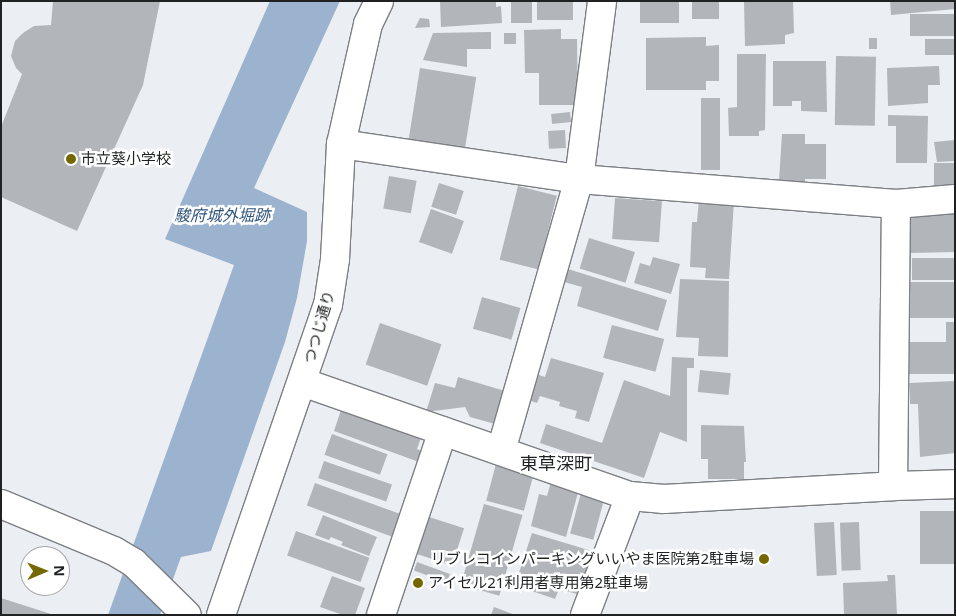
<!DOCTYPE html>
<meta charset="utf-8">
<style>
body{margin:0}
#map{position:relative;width:956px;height:616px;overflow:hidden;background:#ebeef2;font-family:"Noto Sans","Noto Sans JP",sans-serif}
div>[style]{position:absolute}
.water>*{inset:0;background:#9bb3ce}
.building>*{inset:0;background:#b2b5b9;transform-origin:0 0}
.roads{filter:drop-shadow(1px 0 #7c7f83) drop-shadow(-1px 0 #7c7f83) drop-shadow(0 1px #7c7f83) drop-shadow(0 -1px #7c7f83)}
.minor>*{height:28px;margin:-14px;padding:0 14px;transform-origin:14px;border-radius:14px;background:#fff}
.major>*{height:28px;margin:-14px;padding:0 14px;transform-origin:14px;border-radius:14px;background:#fff}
.dots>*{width:14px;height:14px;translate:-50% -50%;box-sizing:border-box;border:2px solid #fff;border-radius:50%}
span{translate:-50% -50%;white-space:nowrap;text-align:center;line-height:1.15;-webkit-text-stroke:5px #fff;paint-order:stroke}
.poi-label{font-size:15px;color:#1f2122}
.left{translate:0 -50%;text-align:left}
.right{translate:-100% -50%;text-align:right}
.street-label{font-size:15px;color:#1f2122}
.water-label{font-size:16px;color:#31567d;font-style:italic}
.quarter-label{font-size:18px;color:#1f2122}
.frame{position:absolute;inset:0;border:2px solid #1f2122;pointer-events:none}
.north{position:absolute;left:20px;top:546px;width:50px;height:50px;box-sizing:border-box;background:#fff;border:1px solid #a5a6a7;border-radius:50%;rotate:89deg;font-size:14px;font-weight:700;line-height:20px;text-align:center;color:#1f2122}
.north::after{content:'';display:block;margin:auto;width:18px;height:22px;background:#756800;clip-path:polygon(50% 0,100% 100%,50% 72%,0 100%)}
</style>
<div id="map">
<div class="water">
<div style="clip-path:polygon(270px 1px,340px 1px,254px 188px,307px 212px,307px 241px,297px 298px,285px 342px,211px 551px,181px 557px,160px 615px,108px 615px,234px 265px,165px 239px)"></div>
</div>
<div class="building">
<div style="clip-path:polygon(53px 1px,160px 1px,143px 85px,77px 231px,1px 197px,1px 127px,22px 74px,16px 68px,11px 56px,15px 41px,23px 33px,34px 26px,51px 25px)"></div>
<div style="clip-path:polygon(440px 1px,496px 1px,496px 7px,501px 6px,502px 23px,441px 27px)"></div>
<div style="left:511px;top:1px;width:21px;height:22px"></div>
<div style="left:537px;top:1px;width:36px;height:19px"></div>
<div style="left:640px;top:1px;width:39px;height:22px"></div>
<div style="left:692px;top:1px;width:27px;height:18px"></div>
<div style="clip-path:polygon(744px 1px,793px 1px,794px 33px,785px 35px,785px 44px,745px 46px)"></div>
<div style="clip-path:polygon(890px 1px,955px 1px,955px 9px,891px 15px)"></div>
<div style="left:955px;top:14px;width:22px;height:45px;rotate:90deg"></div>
<div style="clip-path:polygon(420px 18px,429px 19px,430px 27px,415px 28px)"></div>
<div style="clip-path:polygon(561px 29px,561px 39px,577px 39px,578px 105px,539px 105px,539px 73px,525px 73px,524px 30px)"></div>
<div style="clip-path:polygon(491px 32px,491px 49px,467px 49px,467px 67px,423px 60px,433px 33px)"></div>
<div style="left:504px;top:33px;width:12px;height:11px"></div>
<div style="clip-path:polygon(706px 37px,706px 46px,719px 45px,719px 81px,706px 81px,706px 90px,646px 90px,646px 38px)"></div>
<div style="left:869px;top:38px;width:8px;height:11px"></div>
<div style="left:925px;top:39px;width:30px;height:16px"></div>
<div style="clip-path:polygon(737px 54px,766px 54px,765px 130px,759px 131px,759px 136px,729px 136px,728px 108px,737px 107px)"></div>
<div style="left:836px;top:56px;width:40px;height:69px;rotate:1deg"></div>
<div style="clip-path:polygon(773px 61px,826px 61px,827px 112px,801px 111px,801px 101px,792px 101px,792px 106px,773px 106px)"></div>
<div style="clip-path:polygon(939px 66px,940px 85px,928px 85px,928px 103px,888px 106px,887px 68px)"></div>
<div style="left:420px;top:68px;width:57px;height:72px;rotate:9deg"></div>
<div style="left:701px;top:98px;width:19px;height:72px"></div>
<div style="left:570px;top:112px;width:10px;height:19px;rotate:84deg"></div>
<div style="clip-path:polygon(888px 115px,928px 116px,927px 163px,896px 163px,896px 126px,888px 126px)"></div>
<div style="left:565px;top:130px;width:18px;height:17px;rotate:87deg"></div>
<div style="clip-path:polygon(782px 134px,805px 134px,805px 144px,826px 144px,826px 179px,805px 179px,805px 182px,779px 181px)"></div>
<div style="clip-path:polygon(955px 140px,955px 161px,937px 162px,934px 142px)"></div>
<div style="left:955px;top:163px;width:25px;height:21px;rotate:90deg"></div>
<div style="left:389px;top:176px;width:28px;height:33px;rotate:10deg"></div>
<div style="left:439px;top:183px;width:26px;height:25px;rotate:18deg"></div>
<div style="left:518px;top:186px;width:40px;height:76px;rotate:14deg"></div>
<div style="left:615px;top:198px;width:47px;height:41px;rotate:4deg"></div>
<div style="clip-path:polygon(699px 198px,734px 201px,729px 279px,705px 278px,706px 268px,690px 267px,692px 222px,697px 222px)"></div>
<div style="left:431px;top:209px;width:35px;height:35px;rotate:20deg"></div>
<div style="clip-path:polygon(918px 211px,955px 211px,955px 252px,910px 253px,910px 217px)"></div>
<div style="left:589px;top:238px;width:48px;height:32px;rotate:17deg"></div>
<div style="clip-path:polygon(653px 257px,680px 264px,671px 294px,634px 283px,640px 263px,650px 266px)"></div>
<div style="left:912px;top:258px;width:43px;height:22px"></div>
<div style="clip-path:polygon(568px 269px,667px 300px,658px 331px,577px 306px,582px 287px,564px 282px)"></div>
<div style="clip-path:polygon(680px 279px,729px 281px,728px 357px,698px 356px,699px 338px,676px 337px)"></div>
<div style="left:909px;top:282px;width:46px;height:36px"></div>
<div style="left:482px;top:297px;width:40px;height:33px;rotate:16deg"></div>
<div style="clip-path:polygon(946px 322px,955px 322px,955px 374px,909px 374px,910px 342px,946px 342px)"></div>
<div style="left:380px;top:323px;width:65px;height:44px;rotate:19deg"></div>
<div style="left:612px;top:325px;width:54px;height:34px;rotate:15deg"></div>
<div style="clip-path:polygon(672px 357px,694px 358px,694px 368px,687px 368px,687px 442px,660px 432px,644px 478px,540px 443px,546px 424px,602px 443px,624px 380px,670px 396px)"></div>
<div style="clip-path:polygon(551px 358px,604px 373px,589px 422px,575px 418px,577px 411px,559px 406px,560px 402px,540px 396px,537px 403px,528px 400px,536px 374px,545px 377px)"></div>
<div style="left:700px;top:370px;width:31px;height:22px;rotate:6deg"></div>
<div style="clip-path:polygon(458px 377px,505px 391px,495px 424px,470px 417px,465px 407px,426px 412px,435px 383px,455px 388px)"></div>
<div style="clip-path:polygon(955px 381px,955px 453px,920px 457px,918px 404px,910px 404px,909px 383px)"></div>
<div style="clip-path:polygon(342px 407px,422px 435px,417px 449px,423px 452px,419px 462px,334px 431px)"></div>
<div style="clip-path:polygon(701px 425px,744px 426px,746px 462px,744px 462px,744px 479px,708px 479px,708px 459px,701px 459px)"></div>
<div style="left:332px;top:434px;width:59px;height:22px;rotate:20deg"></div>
<div style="left:324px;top:461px;width:72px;height:18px;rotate:19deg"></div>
<div style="left:496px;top:464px;width:39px;height:38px;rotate:15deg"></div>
<div style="clip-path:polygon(551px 482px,579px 489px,566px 537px,531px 526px,539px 494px,547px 496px)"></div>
<div style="left:315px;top:483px;width:91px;height:24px;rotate:20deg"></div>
<div style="left:582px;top:489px;width:24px;height:46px;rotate:15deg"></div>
<div style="left:484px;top:504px;width:40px;height:84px;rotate:16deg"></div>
<div style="left:920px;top:511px;width:34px;height:53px"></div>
<div style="clip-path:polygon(323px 515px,377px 537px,369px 556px,341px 545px,343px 542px,331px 537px,329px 540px,315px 535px)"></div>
<div style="left:426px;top:516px;width:40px;height:39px;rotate:18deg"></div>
<div style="left:834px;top:522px;width:53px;height:20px;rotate:87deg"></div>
<div style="left:859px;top:522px;width:48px;height:19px;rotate:88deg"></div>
<div style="left:296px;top:531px;width:78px;height:26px;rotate:20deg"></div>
<div style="clip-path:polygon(532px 533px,595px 552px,587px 578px,582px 577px,577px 594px,559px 589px,555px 599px,532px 591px,535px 581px,518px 576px)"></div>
<div style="left:417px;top:562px;width:35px;height:9px;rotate:20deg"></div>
<div style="clip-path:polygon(887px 575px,895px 575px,897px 615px,844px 615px,843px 583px,888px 581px)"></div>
<div style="clip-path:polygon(332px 576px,365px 588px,355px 615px,343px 615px,320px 607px)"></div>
<div style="clip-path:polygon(1px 598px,51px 614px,51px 615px,1px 615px)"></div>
<div style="clip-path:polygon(494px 607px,515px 615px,491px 615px)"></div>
</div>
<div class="roads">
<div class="minor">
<div style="left:341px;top:144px;width:241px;rotate:8.4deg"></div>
<div style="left:579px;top:179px;width:318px;rotate:4.5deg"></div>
<div style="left:896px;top:204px;width:59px;rotate:-4.8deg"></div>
<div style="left:302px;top:382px;width:347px;rotate:19.2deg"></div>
<div style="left:501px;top:451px;width:283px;rotate:-74deg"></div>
<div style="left:579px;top:179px;width:179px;rotate:-82.6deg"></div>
<div style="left:893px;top:486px;width:62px;rotate:-1.8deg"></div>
<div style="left:1px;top:504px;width:122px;rotate:22.6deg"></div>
<div style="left:114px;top:551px;width:23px;rotate:31deg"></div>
<div style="left:134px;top:563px;width:74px;rotate:44.5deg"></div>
<div style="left:381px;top:615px;width:194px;rotate:-71.4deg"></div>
<div style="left:585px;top:615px;width:127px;rotate:-69.3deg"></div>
<div style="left:630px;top:496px;width:34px;rotate:5deg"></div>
<div style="left:664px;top:499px;width:229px;rotate:-3.2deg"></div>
<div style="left:893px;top:486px;width:282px;rotate:-89.4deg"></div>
</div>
<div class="major">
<div style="left:221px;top:615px;width:328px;rotate:-71deg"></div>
<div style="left:328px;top:305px;width:47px;rotate:-81.3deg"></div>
<div style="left:335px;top:259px;width:115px;rotate:-87deg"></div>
<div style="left:341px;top:144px;width:123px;rotate:-77.3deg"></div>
<div style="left:368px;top:24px;width:25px;rotate:-64deg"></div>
</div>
</div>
<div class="dots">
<div style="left:71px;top:159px;background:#756800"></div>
<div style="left:764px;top:559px;background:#756800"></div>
<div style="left:418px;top:583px;background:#756800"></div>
</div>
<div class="poi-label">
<span class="left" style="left:81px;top:159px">市立葵小学校</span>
<span class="right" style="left:754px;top:559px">リブレコインパーキングいいやま医院第2駐車場</span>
<span class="left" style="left:428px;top:583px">アイセル21利用者専用第2駐車場</span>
</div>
<div class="street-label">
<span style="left:319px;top:327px;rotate:-74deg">つつじ通り</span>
</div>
<div class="water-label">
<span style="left:222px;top:215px">駿府城外堀跡</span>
</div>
<div class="quarter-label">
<span style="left:556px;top:463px">東草深町</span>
</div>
<div class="frame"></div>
<div class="north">N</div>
</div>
